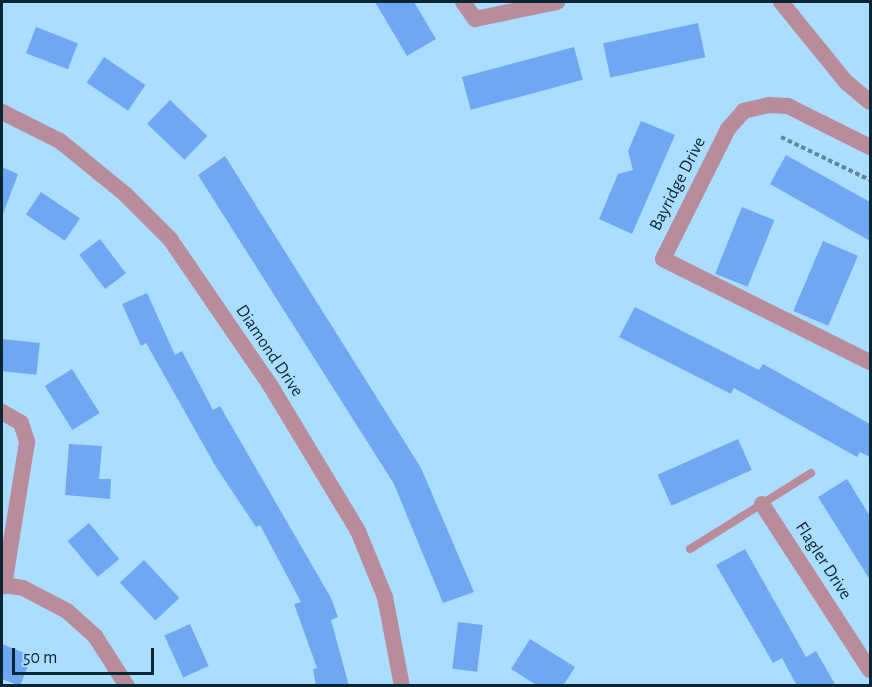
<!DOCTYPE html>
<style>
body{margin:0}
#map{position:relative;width:872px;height:687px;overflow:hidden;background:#abdefe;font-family:"Alegreya Sans",sans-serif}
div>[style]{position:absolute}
.building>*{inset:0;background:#70a7f3;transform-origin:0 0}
.path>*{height:4px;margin-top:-2px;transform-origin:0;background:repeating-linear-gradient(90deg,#5f869e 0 4.5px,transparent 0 7.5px)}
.lane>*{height:8px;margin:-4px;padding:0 4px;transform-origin:4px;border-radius:4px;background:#b88c9b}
.street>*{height:16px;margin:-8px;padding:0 8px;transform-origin:8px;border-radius:8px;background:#b88c9b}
span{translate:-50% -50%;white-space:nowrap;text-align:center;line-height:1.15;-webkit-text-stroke:5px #abdefe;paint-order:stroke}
.street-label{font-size:18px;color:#0a2534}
.frame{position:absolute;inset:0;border:3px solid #0a2534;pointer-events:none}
.scale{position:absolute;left:12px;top:648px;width:142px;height:27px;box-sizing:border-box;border:3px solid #0a2534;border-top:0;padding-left:8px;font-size:18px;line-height:21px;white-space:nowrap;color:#0a2534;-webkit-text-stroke:4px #abdefe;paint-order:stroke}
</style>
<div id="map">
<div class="building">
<div style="clip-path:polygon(375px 2px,414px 2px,436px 39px,407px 56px)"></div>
<div style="left:698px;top:23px;width:35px;height:97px;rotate:78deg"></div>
<div style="left:36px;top:27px;width:45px;height:28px;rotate:21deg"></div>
<div style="left:574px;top:47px;width:34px;height:116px;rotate:75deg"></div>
<div style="left:104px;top:57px;width:50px;height:31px;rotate:34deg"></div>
<div style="left:170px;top:100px;width:52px;height:33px;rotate:44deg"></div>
<div style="clip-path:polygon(641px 121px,675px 135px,632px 234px,599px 219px,618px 174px,633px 170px,628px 151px)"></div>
<div style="clip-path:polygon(786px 155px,870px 202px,870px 241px,770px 184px)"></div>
<div style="clip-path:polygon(225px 156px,421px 468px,474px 592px,443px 603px,394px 484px,198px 175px)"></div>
<div style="clip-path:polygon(2px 167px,18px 174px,3px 214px,2px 213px)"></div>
<div style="left:41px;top:192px;width:47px;height:27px;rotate:34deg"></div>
<div style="left:742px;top:207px;width:35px;height:72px;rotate:22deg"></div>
<div style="left:100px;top:239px;width:43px;height:26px;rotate:53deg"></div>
<div style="left:823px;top:241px;width:38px;height:76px;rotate:23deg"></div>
<div style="clip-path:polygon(147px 293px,175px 355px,182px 351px,213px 410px,220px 406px,331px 598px,338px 617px,331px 620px,349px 686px,316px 686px,313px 669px,317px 668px,294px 604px,301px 602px,260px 525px,256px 527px,216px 467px,146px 343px,141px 346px,122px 304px)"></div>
<div style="clip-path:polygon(635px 307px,759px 370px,763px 364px,870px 424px,870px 457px,860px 452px,857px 457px,734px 388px,731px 394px,619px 337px)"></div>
<div style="left:2px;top:339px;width:38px;height:32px;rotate:6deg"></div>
<div style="left:72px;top:369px;width:52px;height:32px;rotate:58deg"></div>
<div style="left:738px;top:439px;width:34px;height:88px;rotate:66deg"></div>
<div style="clip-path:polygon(69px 444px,102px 446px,99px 479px,111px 479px,110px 499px,65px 495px)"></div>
<div style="clip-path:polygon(847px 479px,870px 516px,870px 580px,818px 497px)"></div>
<div style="left:89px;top:523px;width:47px;height:28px;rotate:50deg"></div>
<div style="clip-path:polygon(745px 549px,806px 657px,816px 651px,836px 686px,797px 686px,782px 658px,773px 663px,716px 565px)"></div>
<div style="left:144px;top:560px;width:52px;height:33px;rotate:47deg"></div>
<div style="left:458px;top:622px;width:25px;height:47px;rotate:7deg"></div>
<div style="left:190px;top:624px;width:46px;height:28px;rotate:66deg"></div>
<div style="clip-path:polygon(530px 639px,575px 667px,563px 686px,538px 686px,511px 669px)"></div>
<div style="clip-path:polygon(2px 644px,32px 656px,20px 686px,2px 679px)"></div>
</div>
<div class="path">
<div style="left:781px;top:137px;width:99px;rotate:25.8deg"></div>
</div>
<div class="lane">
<div style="left:690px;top:549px;width:143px;rotate:-32.1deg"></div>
</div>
<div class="street">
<div style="left:463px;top:2px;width:21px;rotate:55deg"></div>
<div style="left:475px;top:19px;width:84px;rotate:-11.7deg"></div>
<div style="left:781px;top:2px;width:103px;rotate:50.9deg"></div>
<div style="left:846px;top:82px;width:31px;rotate:40deg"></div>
<div style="left:2px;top:112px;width:65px;rotate:26.6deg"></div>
<div style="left:60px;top:141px;width:84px;rotate:39.2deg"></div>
<div style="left:125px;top:194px;width:64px;rotate:45deg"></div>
<div style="left:170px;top:239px;width:177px;rotate:55.6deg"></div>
<div style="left:270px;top:385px;width:170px;rotate:58.9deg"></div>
<div style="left:358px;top:531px;width:71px;rotate:67.8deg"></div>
<div style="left:385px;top:597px;width:91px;rotate:79.2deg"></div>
<div style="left:870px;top:147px;width:92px;rotate:-153.4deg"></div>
<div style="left:788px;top:106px;width:19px;rotate:-177deg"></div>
<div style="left:769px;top:105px;width:26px;rotate:167deg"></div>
<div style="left:744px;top:111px;width:24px;rotate:132deg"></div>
<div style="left:728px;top:129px;width:145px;rotate:116.6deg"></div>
<div style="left:663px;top:259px;width:231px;rotate:26.5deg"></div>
<div style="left:2px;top:412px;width:22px;rotate:30deg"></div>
<div style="left:21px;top:423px;width:20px;rotate:72deg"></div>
<div style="left:27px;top:442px;width:146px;rotate:99.1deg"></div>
<div style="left:762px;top:504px;width:198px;rotate:57deg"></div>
<div style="left:2px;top:585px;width:21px;rotate:8deg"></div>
<div style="left:23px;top:588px;width:50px;rotate:27.6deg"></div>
<div style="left:67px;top:611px;width:38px;rotate:42deg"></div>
<div style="left:95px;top:636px;width:59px;rotate:57.4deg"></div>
</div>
<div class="street-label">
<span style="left:678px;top:184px;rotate:-63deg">Bayridge Drive</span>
<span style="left:269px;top:351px;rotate:56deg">Diamond Drive</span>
<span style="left:823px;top:561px;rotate:57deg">Flagler Drive</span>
</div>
<div class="frame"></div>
<div class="scale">50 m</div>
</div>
